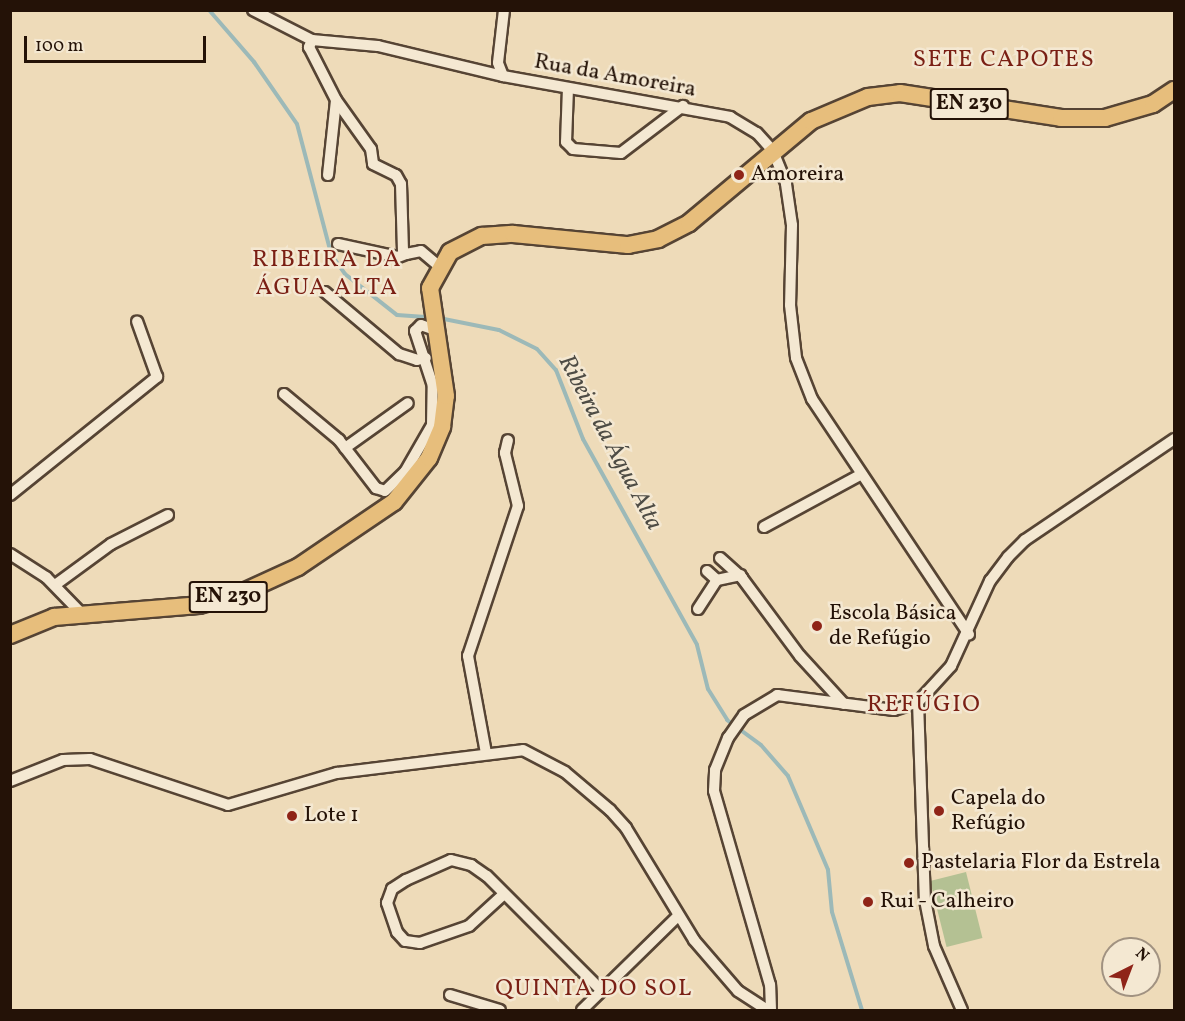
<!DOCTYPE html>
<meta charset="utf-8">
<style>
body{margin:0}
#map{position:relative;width:1185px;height:1021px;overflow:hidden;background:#eedbb9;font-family:Vollkorn,serif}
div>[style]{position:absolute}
.green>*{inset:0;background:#b4c193;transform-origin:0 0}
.stream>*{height:4px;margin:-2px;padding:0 2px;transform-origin:2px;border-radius:2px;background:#9cb9b8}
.roads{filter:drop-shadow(2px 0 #564434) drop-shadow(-2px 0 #564434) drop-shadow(0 2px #564434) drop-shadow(0 -2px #564434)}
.street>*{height:10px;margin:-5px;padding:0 5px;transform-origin:5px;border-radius:5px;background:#f4e8d2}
.primary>*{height:16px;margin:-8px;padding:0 8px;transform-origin:8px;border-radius:8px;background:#e7be7c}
.dots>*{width:16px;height:16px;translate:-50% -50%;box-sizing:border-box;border:3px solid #f4e8d2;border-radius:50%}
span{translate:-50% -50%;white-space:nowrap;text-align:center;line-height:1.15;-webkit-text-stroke:5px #f4e8d2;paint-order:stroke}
.shield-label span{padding:2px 4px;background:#f4e8d2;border:2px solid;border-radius:4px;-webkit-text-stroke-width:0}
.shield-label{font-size:21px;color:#241207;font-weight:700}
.street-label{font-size:22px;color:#241207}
.poi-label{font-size:22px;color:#241207}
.left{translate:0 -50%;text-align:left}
.neighbourhood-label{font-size:24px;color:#7a1f14;letter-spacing:1.5px}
.water-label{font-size:24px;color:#4e4c45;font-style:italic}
.frame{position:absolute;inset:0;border:12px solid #241207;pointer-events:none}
.north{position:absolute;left:1101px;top:937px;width:60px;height:60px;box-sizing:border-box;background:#f4e8d2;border:2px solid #a19281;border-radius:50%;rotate:42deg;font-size:16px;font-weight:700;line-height:24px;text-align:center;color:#241207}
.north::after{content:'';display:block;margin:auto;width:21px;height:27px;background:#8f2418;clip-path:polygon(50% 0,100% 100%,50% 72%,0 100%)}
.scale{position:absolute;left:24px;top:36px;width:182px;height:27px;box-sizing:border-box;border:3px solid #241207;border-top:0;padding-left:8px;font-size:18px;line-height:21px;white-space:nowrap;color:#241207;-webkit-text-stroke:4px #f4e8d2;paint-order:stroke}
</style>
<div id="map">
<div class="green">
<div style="left:966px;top:872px;width:68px;height:37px;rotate:76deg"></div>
</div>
<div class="stream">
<div style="left:209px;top:10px;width:69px;rotate:49.1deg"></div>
<div style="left:254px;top:62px;width:75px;rotate:55.3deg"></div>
<div style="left:297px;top:124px;width:134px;rotate:75.3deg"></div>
<div style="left:331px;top:254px;width:24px;rotate:55deg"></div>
<div style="left:345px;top:274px;width:66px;rotate:38.3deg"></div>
<div style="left:397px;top:315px;width:32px;rotate:4deg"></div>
<div style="left:439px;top:318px;width:61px;rotate:11.3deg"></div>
<div style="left:499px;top:330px;width:42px;rotate:26.6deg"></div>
<div style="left:537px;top:349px;width:28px;rotate:48deg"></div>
<div style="left:556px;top:370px;width:74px;rotate:68.6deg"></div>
<div style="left:583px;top:439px;width:235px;rotate:61deg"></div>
<div style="left:697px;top:645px;width:45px;rotate:76deg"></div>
<div style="left:708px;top:689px;width:36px;rotate:58deg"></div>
<div style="left:727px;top:720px;width:42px;rotate:36.3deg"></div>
<div style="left:761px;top:745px;width:41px;rotate:48.9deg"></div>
<div style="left:788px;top:776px;width:102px;rotate:66.9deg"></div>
<div style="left:828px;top:870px;width:42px;rotate:84.6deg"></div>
<div style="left:832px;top:912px;width:102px;rotate:73deg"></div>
</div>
<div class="roads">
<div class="street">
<div style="left:253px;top:10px;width:66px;rotate:27deg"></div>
<div style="left:312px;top:40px;width:66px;rotate:5.2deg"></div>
<div style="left:378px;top:46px;width:129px;rotate:13.5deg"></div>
<div style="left:504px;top:10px;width:53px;rotate:96.5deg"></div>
<div style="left:498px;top:63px;width:14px;rotate:69deg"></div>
<div style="left:503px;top:76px;width:231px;rotate:10.2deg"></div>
<div style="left:730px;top:117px;width:31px;rotate:31deg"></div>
<div style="left:757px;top:133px;width:24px;rotate:48deg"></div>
<div style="left:773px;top:151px;width:35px;rotate:68deg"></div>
<div style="left:786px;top:184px;width:41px;rotate:81.7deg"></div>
<div style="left:792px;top:225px;width:80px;rotate:91.4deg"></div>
<div style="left:790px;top:305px;width:53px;rotate:83.5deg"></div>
<div style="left:796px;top:358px;width:44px;rotate:68.7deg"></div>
<div style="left:812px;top:399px;width:283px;rotate:56.3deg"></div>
<div style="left:312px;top:40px;width:8px;rotate:113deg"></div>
<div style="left:309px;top:47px;width:59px;rotate:63deg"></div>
<div style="left:336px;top:100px;width:60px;rotate:54.5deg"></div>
<div style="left:371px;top:149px;width:15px;rotate:82deg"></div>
<div style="left:373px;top:164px;width:25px;rotate:26deg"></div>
<div style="left:396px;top:175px;width:10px;rotate:61deg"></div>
<div style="left:401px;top:184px;width:66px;rotate:88.3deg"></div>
<div style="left:403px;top:250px;width:5px;rotate:53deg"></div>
<div style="left:406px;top:254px;width:15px;rotate:-11deg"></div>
<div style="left:421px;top:251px;width:26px;rotate:40deg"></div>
<div style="left:568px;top:88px;width:54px;rotate:92.1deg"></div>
<div style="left:566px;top:142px;width:10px;rotate:45deg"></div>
<div style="left:573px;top:149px;width:48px;rotate:4.8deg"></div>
<div style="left:621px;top:153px;width:78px;rotate:-37.2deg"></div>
<div style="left:328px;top:175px;width:75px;rotate:-83.9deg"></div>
<div style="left:338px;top:244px;width:61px;rotate:12.2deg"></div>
<div style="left:398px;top:257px;width:9px;rotate:-21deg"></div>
<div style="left:325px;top:292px;width:97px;rotate:40deg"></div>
<div style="left:399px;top:354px;width:19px;rotate:18deg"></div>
<div style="left:417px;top:360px;width:9px;rotate:-13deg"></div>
<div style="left:284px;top:394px;width:72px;rotate:39.9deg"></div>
<div style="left:339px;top:440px;width:61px;rotate:52.4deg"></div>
<div style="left:376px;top:488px;width:9px;rotate:18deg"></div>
<div style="left:385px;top:491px;width:28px;rotate:-44deg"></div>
<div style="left:405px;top:472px;width:54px;rotate:-60.1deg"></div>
<div style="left:432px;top:425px;width:39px;rotate:-89deg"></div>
<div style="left:433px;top:386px;width:58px;rotate:-108.1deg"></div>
<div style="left:415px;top:331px;width:8px;rotate:-45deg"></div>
<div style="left:421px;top:325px;width:15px;rotate:20deg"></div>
<div style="left:345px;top:448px;width:77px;rotate:-35.5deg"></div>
<div style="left:10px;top:495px;width:189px;rotate:-38.8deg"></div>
<div style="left:157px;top:377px;width:59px;rotate:-109.7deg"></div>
<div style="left:764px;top:527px;width:111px;rotate:-28.4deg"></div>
<div style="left:10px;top:554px;width:43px;rotate:32.6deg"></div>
<div style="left:46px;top:577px;width:52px;rotate:45.8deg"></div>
<div style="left:720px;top:558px;width:30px;rotate:42deg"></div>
<div style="left:742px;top:578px;width:97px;rotate:53.4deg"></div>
<div style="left:800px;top:656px;width:65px;rotate:47.5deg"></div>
<div style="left:707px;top:571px;width:13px;rotate:42deg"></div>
<div style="left:717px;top:580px;width:24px;rotate:-12deg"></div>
<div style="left:55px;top:585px;width:69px;rotate:-36.2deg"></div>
<div style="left:111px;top:544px;width:64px;rotate:-27deg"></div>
<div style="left:698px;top:609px;width:35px;rotate:-57deg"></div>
<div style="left:918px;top:702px;width:198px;rotate:88deg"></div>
<div style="left:925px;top:900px;width:47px;rotate:78.9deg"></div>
<div style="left:934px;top:946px;width:70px;rotate:66.4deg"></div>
<div style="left:486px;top:753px;width:99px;rotate:-100.5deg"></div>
<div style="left:468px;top:656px;width:158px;rotate:-71.6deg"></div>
<div style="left:518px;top:506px;width:55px;rotate:-103.8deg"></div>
<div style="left:505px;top:453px;width:13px;rotate:-77deg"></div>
<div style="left:10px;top:781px;width:57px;rotate:-21.6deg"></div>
<div style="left:63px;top:760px;width:27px;rotate:-2deg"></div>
<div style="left:90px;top:759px;width:145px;rotate:18.4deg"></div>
<div style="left:228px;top:805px;width:114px;rotate:-16.4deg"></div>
<div style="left:337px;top:773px;width:187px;rotate:-7deg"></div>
<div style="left:523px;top:750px;width:47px;rotate:27.6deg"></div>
<div style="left:565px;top:772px;width:59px;rotate:40.2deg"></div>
<div style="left:610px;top:810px;width:24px;rotate:48deg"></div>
<div style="left:626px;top:828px;width:131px;rotate:58.7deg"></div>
<div style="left:694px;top:940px;width:67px;rotate:49.2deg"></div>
<div style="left:738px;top:991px;width:35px;rotate:33deg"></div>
<div style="left:504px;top:894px;width:47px;rotate:137.6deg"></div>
<div style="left:469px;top:926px;width:52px;rotate:160.9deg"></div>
<div style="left:420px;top:943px;width:15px;rotate:-172deg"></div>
<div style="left:405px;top:941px;width:12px;rotate:-132deg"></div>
<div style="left:397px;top:932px;width:31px;rotate:-109deg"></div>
<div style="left:387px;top:903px;width:15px;rotate:-70deg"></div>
<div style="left:392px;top:889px;width:17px;rotate:-33deg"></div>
<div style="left:406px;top:880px;width:49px;rotate:-24deg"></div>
<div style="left:451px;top:860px;width:21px;rotate:14deg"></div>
<div style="left:471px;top:865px;width:19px;rotate:35deg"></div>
<div style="left:487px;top:876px;width:161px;rotate:45deg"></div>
<div style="left:450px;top:995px;width:52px;rotate:16.7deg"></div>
<div style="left:582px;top:1010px;width:134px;rotate:-44.4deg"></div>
<div style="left:771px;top:1010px;width:25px;rotate:-92deg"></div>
<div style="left:770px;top:985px;width:202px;rotate:-106.1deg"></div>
<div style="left:714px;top:791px;width:21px;rotate:-87deg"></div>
<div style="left:715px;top:770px;width:35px;rotate:-68deg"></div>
<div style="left:728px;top:738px;width:28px;rotate:-55deg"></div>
<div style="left:744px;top:715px;width:39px;rotate:-31deg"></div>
<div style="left:777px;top:695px;width:118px;rotate:7.3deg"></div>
<div style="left:894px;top:710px;width:25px;rotate:-18deg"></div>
<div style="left:918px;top:702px;width:49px;rotate:-47.5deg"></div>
<div style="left:951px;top:666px;width:94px;rotate:-65.4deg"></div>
<div style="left:990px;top:581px;width:30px;rotate:-53deg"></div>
<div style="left:1008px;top:557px;width:24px;rotate:-45deg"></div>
<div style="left:1025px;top:540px;width:180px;rotate:-34.1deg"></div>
</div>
<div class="primary">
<div style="left:10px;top:635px;width:48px;rotate:-22.2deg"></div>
<div style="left:54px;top:617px;width:145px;rotate:-4.7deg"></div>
<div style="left:199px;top:605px;width:41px;rotate:-15.4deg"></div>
<div style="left:239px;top:594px;width:65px;rotate:-24.6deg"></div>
<div style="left:298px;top:567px;width:116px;rotate:-34.1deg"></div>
<div style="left:394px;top:502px;width:56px;rotate:-51.5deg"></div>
<div style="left:429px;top:458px;width:34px;rotate:-67deg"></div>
<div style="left:442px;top:427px;width:31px;rotate:-83deg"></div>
<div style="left:446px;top:396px;width:109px;rotate:-98.4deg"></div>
<div style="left:430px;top:288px;width:41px;rotate:-60.9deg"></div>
<div style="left:450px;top:252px;width:36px;rotate:-27deg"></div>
<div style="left:482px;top:236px;width:31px;rotate:-4deg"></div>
<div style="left:513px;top:234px;width:116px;rotate:5.5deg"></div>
<div style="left:628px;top:245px;width:31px;rotate:-11deg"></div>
<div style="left:658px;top:239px;width:35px;rotate:-27deg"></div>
<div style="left:689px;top:223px;width:159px;rotate:-39.9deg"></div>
<div style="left:811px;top:121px;width:62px;rotate:-22.8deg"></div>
<div style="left:868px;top:97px;width:32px;rotate:-7deg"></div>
<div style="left:900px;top:93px;width:163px;rotate:8.8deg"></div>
<div style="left:1061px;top:118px;width:44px"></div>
<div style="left:1105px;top:118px;width:50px;rotate:-16.3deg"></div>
<div style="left:1153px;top:104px;width:25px;rotate:-34deg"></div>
</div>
</div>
<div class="dots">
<div style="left:739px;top:175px;background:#8f2418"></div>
<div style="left:817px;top:626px;background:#8f2418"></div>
<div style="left:939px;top:811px;background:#8f2418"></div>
<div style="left:292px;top:816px;background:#8f2418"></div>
<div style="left:909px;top:863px;background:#8f2418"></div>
<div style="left:868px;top:902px;background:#8f2418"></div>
</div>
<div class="shield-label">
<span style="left:969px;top:104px">EN 230</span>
<span style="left:228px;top:597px">EN 230</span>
</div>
<div class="street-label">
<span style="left:615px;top:76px;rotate:10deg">Rua da Amoreira</span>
</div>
<div class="poi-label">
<span class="left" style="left:751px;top:175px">Amoreira</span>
<span class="left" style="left:829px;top:626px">Escola Básica<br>de Refúgio</span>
<span class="left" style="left:951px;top:811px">Capela do<br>Refúgio</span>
<span class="left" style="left:304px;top:816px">Lote 1</span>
<span class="left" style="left:921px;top:863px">Pastelaria Flor da Estrela</span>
<span class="left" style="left:880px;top:902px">Rui - Calheiro</span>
</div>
<div class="neighbourhood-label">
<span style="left:1004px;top:61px">SETE CAPOTES</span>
<span style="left:327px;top:275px">RIBEIRA DA<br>ÁGUA ALTA</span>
<span style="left:924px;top:706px">REFÚGIO</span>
<span style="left:594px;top:990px">QUINTA DO SOL</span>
</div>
<div class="water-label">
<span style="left:609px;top:443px;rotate:62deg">Ribeira da Água Alta</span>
</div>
<div class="frame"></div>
<div class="north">N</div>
<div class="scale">100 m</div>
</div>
